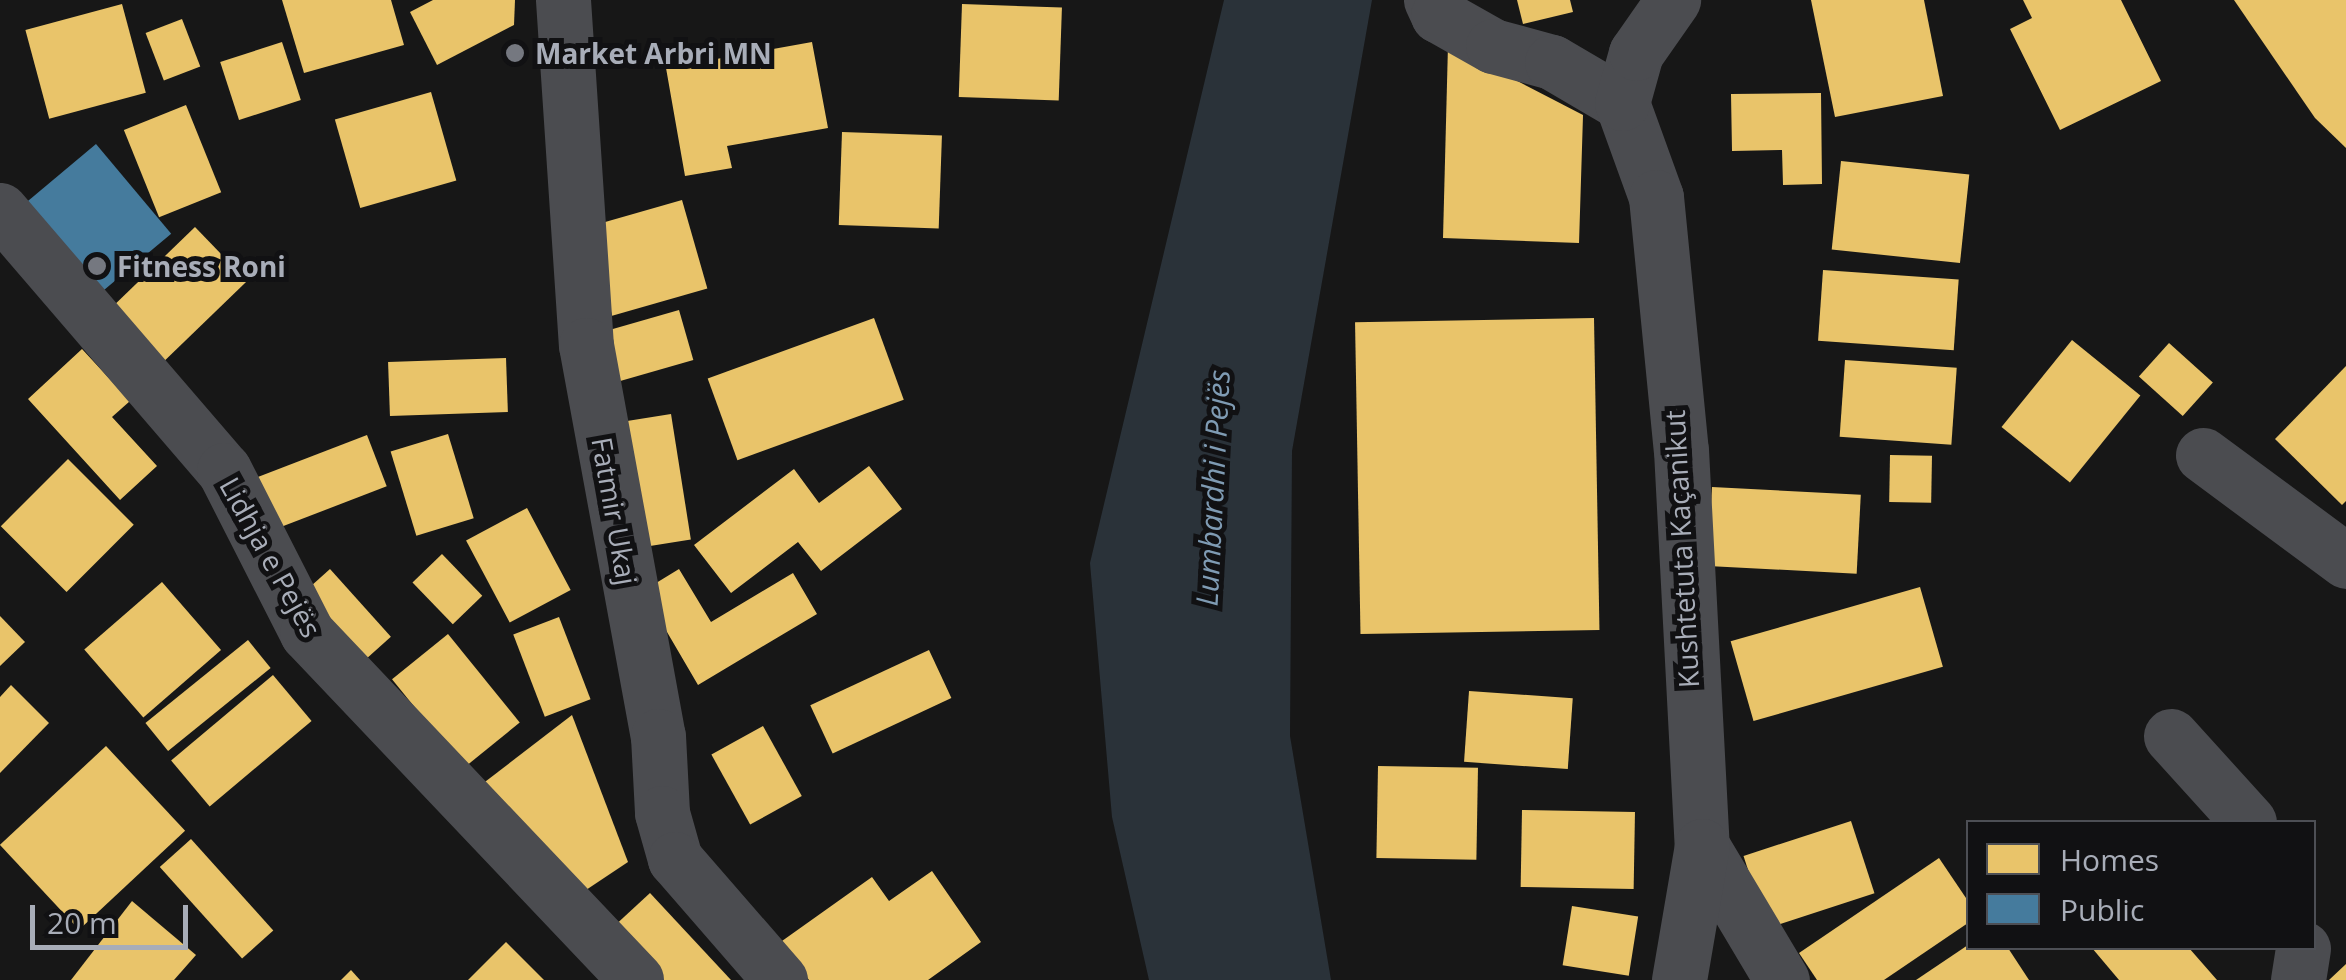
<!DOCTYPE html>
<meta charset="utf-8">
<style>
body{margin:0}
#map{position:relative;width:2346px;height:980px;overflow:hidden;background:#171717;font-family:"Open Sans",sans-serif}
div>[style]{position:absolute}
.water>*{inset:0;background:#2a3239}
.homes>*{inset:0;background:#e9c46a;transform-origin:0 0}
.public>*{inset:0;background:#457b9d;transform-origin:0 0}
.minor>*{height:55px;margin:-27.5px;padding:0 27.5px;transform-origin:27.5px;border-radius:27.5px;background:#4b4c50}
.dots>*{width:28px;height:28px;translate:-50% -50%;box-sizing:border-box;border:5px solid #111113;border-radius:50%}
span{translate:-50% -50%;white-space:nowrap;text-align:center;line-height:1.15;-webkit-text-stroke:10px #111113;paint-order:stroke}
.poi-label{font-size:28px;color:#a8adb8;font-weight:700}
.left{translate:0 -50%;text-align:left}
.street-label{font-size:28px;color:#a8adb8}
.water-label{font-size:30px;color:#7f9bb3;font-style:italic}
.legend{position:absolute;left:1966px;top:820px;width:350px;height:130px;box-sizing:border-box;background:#111113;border:2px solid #4d4f55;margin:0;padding:12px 18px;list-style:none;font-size:30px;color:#a8adb8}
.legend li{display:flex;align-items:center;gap:20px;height:50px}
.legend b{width:50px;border:2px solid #4d4f55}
.scale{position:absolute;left:30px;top:905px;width:158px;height:45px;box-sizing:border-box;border:5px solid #a8adb8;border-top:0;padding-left:12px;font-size:30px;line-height:35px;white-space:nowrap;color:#a8adb8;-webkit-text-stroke:8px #111113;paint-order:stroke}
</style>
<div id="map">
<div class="water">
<div style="clip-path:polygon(1224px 0,1372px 0,1292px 451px,1290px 736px,1331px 980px,1149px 980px,1112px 817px,1090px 563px)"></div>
</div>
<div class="homes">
<div style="clip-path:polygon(282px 0,391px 0,404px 45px,304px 73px)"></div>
<div style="clip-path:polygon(433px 0,515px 0,514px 25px,437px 65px,410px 12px)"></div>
<div style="clip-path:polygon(1517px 0,1570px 0,1573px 12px,1523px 24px)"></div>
<div style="clip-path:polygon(1811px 0,1924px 0,1943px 96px,1835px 117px)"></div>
<div style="clip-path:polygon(2023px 0,2121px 0,2161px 81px,2060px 130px,2010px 29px,2032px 18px)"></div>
<div style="clip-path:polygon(2234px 0,2346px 0,2346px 148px,2315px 118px)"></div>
<div style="left:122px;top:4px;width:92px;height:100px;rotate:75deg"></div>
<div style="left:962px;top:4px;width:100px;height:93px;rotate:2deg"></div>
<div style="left:182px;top:19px;width:51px;height:39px;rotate:69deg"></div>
<div style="left:282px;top:42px;width:61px;height:65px;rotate:72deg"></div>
<div style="clip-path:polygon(812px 42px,828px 128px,727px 146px,732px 168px,685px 176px,666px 68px)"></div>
<div style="clip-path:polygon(1448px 45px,1583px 115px,1579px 243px,1443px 238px)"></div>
<div style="left:431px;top:92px;width:92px;height:100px;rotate:74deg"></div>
<div style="clip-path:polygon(1821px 93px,1822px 184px,1783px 185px,1782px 150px,1732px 151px,1731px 94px)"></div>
<div style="left:186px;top:105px;width:94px;height:67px;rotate:68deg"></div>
<div style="left:842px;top:132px;width:100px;height:93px;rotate:2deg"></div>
<div style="left:1841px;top:161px;width:129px;height:89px;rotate:6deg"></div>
<div style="left:682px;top:200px;width:92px;height:99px;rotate:74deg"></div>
<div style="left:195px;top:227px;width:75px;height:123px;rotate:46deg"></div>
<div style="left:1823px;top:270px;width:136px;height:71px;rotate:4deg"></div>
<div style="left:679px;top:310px;width:52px;height:86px;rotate:74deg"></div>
<div style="left:874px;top:318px;width:87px;height:177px;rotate:70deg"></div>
<div style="left:1594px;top:318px;width:312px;height:239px;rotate:89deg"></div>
<div style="left:2072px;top:340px;width:88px;height:112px;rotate:39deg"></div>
<div style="left:2169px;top:343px;width:59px;height:45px;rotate:42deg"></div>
<div style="clip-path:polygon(82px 349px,130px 401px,112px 417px,157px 466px,120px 500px,28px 399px)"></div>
<div style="left:506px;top:358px;width:54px;height:118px;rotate:88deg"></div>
<div style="left:1845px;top:360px;width:112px;height:77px;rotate:4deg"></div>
<div style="clip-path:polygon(2346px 366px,2346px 501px,2342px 505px,2275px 439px)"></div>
<div style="left:671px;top:414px;width:127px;height:54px;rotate:81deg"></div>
<div style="left:448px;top:434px;width:88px;height:60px;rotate:73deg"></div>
<div style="left:367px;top:435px;width:55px;height:119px;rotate:69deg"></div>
<div style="left:1890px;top:455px;width:42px;height:47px;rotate:1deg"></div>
<div style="left:68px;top:459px;width:93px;height:95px;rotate:45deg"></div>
<div style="clip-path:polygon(869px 466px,902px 509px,821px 571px,798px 542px,731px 593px,694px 545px,794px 469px,819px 503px)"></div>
<div style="left:1712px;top:487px;width:149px;height:79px;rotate:3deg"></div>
<div style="left:527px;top:508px;width:93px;height:69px;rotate:62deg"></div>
<div style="left:442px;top:554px;width:58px;height:41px;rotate:46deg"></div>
<div style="left:330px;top:569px;width:91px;height:36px;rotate:48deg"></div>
<div style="clip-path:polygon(679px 569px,711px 622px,793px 573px,817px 614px,698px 685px,643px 591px)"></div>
<div style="left:162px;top:582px;width:90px;height:103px;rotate:49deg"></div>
<div style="left:1920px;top:587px;width:83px;height:197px;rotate:74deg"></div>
<div style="clip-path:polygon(0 616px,25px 642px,0 666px)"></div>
<div style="left:559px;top:617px;width:88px;height:49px;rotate:69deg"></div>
<div style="left:448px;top:634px;width:114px;height:72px;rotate:51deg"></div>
<div style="left:248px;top:640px;width:36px;height:132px;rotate:51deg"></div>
<div style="left:929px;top:650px;width:53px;height:131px;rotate:65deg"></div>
<div style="left:273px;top:675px;width:60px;height:133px;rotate:50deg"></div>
<div style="clip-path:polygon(11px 685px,49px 723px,0 773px,0 697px)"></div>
<div style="left:1469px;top:691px;width:104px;height:71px;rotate:4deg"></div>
<div style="clip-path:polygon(572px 715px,628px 862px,580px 894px,477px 788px)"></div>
<div style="left:763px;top:726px;width:80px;height:59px;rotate:61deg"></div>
<div style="left:106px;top:746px;width:116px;height:145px;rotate:47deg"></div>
<div style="left:1378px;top:766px;width:100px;height:92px;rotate:1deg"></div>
<div style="left:1522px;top:810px;width:113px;height:77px;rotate:1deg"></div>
<div style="left:1851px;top:821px;width:76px;height:113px;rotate:72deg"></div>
<div style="left:191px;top:839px;width:123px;height:42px;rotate:48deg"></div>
<div style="clip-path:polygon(1939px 858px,1968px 901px,1968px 923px,1884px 980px,1817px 980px,1799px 953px)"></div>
<div style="clip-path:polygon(932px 871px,981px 942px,928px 980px,809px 980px,782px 941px,872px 877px,889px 901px)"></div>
<div style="clip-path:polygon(650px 893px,731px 980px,658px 980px,611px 929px)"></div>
<div style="clip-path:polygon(132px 901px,196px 955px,174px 980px,71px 980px)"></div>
<div style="left:1572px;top:906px;width:67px;height:60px;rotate:9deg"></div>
<div style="clip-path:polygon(506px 942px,544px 980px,468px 980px)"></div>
<div style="clip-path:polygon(1968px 945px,2008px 948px,2029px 980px,1916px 980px)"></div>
<div style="clip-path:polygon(2092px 948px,2189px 948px,2217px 980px,2119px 980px)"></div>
<div style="clip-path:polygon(2346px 964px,2346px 980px,2329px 980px)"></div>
<div style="clip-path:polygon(351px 970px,360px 980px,341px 980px)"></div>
</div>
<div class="public">
<div style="left:96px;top:144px;width:117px;height:97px;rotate:50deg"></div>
</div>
<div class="minor">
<div style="left:563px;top:0;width:346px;rotate:86.2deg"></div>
<div style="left:586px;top:345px;width:398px;rotate:79.6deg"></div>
<div style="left:658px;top:736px;width:77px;rotate:87deg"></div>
<div style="left:662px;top:813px;width:48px;rotate:74.2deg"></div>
<div style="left:675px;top:859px;width:160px;rotate:49deg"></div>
<div style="left:1431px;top:0;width:17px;rotate:65deg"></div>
<div style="left:1438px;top:15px;width:63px;rotate:29.4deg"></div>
<div style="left:1493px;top:46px;width:61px;rotate:15.2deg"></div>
<div style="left:1552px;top:62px;width:81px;rotate:30.4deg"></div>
<div style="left:1622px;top:103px;width:100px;rotate:70.1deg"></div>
<div style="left:1656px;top:197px;width:254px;rotate:84.4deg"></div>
<div style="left:1681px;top:450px;width:397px;rotate:87deg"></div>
<div style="left:1702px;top:846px;width:156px;rotate:59.2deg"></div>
<div style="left:1622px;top:103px;width:52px;rotate:-74.4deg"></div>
<div style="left:1636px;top:53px;width:65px;rotate:-55.1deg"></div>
<div style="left:0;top:210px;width:343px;rotate:49.3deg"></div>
<div style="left:224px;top:470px;width:183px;rotate:63deg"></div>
<div style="left:307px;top:633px;width:478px;rotate:46.5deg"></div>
<div style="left:2203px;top:455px;width:178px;rotate:36.5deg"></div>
<div style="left:2171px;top:736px;width:116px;rotate:47.8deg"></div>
<div style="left:1679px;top:980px;width:136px;rotate:-80.3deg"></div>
<div style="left:2298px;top:980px;width:32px;rotate:-81deg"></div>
</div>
<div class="dots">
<div style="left:515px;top:53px;background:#757880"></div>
<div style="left:97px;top:266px;background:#757880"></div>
</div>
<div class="poi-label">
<span class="left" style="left:535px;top:53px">Market Arbri MN</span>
<span class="left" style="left:117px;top:266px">Fitness Roni</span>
</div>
<div class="street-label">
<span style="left:615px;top:511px;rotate:80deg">Fatmir Ukaj</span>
<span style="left:1681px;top:549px;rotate:-93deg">Kushtetuta Kaçanikut</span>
<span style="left:271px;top:557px;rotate:61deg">Lidhja e Pejës</span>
</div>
<div class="water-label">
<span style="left:1213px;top:488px;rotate:-87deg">Lumbardhi i Pejës</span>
</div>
<ul class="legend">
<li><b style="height:28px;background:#e9c46a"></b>Homes</li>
<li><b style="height:28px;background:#457b9d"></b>Public</li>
</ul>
<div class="scale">20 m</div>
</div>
